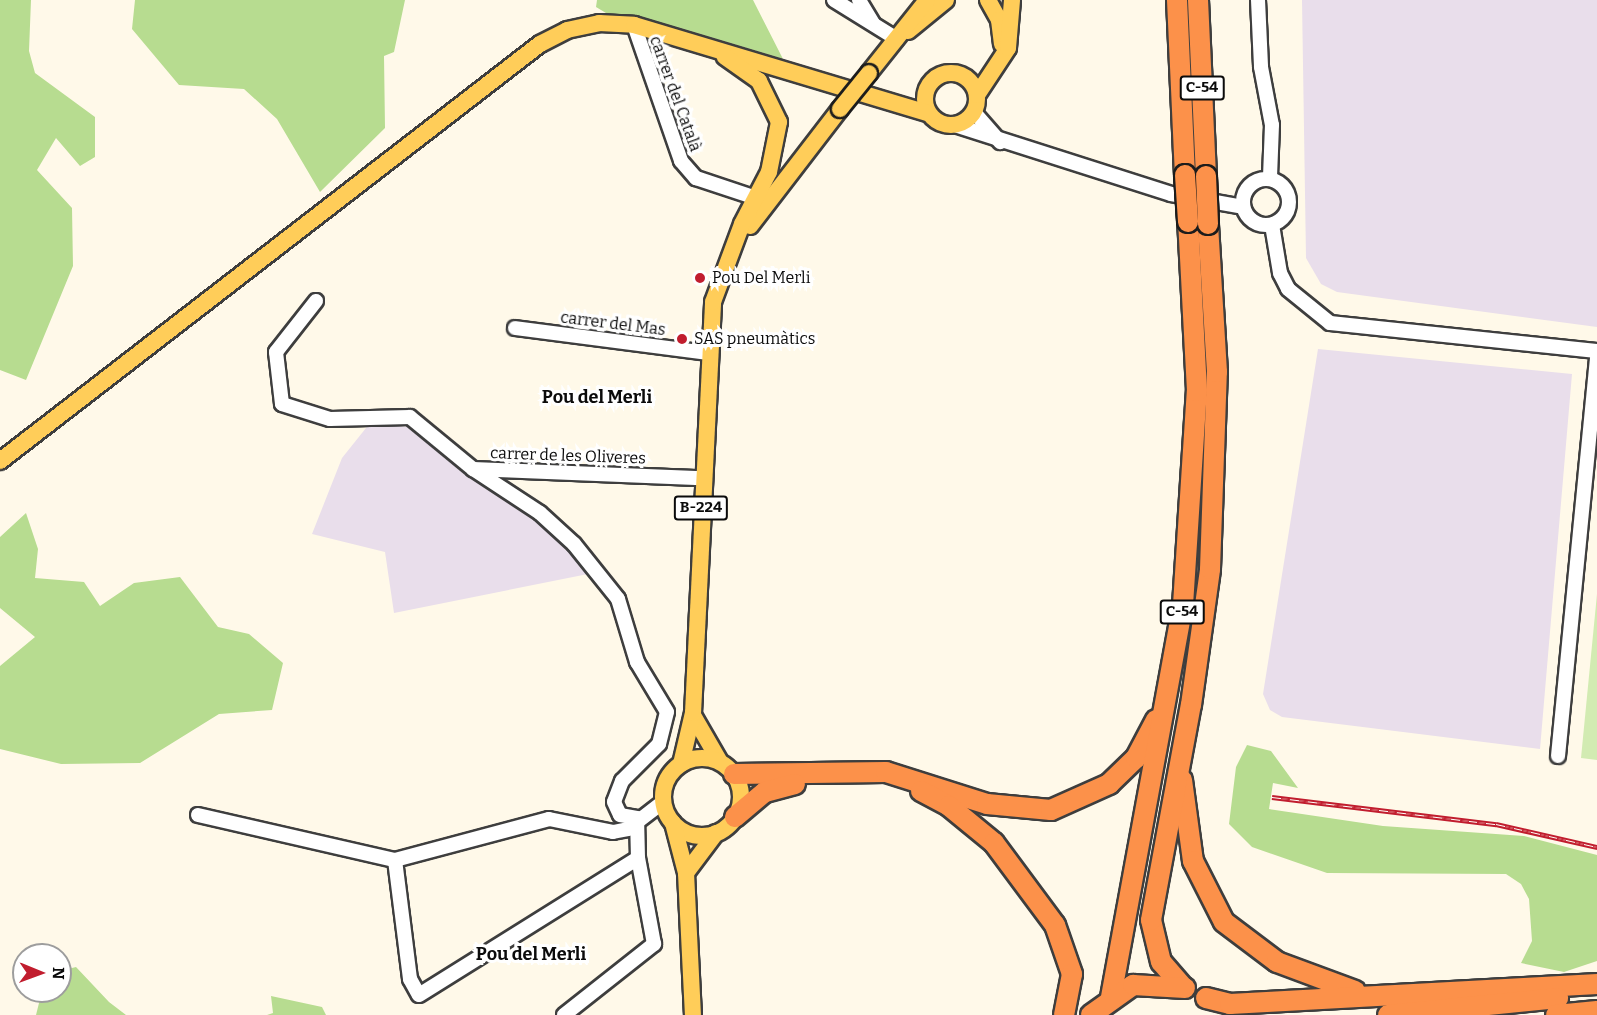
<!DOCTYPE html>
<meta charset="utf-8">
<style>
body{margin:0}
#map{position:relative;width:1597px;height:1015px;overflow:hidden;background:#fff9e9;font-family:Bitter,serif}
div>[style]{position:absolute}
.industrial>*{inset:0;background:#e9deeb}
.green>*{inset:0;background:#d2ebb2}
.forest>*{inset:0;background:#b7dc90}
.roads{filter:drop-shadow(2px 0 #3e3e3e) drop-shadow(-2px 0 #3e3e3e) drop-shadow(0 2px #3e3e3e) drop-shadow(0 -2px #3e3e3e)}
.minor>*{height:14px;margin:-7px;padding:0 7px;transform-origin:7px;border-radius:7px;background:#fff}
.minor>.ring{margin:-7px;padding:0;box-sizing:content-box;background:none;border:14px solid #fff;border-radius:50%}
.major>*{height:16px;margin:-8px;padding:0 8px;transform-origin:8px;border-radius:8px;background:#ffcd59}
.major>.ring{margin:-8px;padding:0;box-sizing:content-box;background:none;border:16px solid #ffcd59;border-radius:50%}
.highway>*{height:20px;margin:-10px;padding:0 10px;transform-origin:10px;border-radius:10px;background:#fc914a}
.rail>*{height:5px;margin-top:-2.5px;transform-origin:0;background:repeating-linear-gradient(90deg,#fff 0 9px,#c11d2e 0 18px);box-sizing:border-box;border-block:2px solid #c11d2e}
.bridges{filter:drop-shadow(2px 0 #1c1c1c) drop-shadow(-2px 0 #1c1c1c) drop-shadow(0 2px #1c1c1c) drop-shadow(0 -2px #1c1c1c)}
.major-bridge>*{height:16px;margin:-8px;padding:0 8px;transform-origin:8px;border-radius:8px;background:#ffcd59}
.highway-bridge>*{height:20px;margin:-10px;padding:0 10px;transform-origin:10px;border-radius:10px;background:#fc914a}
.dots>*{width:16px;height:16px;translate:-50% -50%;box-sizing:border-box;border:3px solid #fff;border-radius:50%}
span{translate:-50% -50%;white-space:nowrap;text-align:center;line-height:1.15;-webkit-text-stroke:6px #fff;paint-order:stroke}
.shield-label span{padding:2px 4px;background:#fff;border:2px solid;border-radius:4px;-webkit-text-stroke-width:0}
.shield-label{font-size:15px;color:#0b0b0b;font-weight:700}
.street-label{font-size:16px;color:#0b0b0b}
.poi-label{font-size:16px;color:#0b0b0b}
.left{translate:0 -50%;text-align:left}
.neighbourhood-label{font-size:18px;color:#0b0b0b;font-weight:700}
.north{position:absolute;left:12px;top:943px;width:60px;height:60px;box-sizing:border-box;background:#fff;border:2px solid #9d9d9d;border-radius:50%;rotate:91deg;font-size:16px;font-weight:700;line-height:24px;text-align:center;color:#0b0b0b}
.north::after{content:'';display:block;margin:auto;width:21px;height:27px;background:#c11d2e;clip-path:polygon(50% 0,100% 100%,50% 72%,0 100%)}
</style>
<div id="map">
<div class="industrial">
<div style="clip-path:polygon(1302px 0,1597px 0,1597px 327px,1337px 292px,1321px 284px,1306px 258px)"></div>
<div style="clip-path:polygon(1318px 349px,1572px 374px,1540px 749px,1282px 717px,1270px 710px,1263px 694px)"></div>
<div style="clip-path:polygon(370px 423px,409px 427px,556px 533px,588px 574px,394px 613px,385px 552px,312px 534px,342px 458px)"></div>
</div>
<div class="green">
<div style="clip-path:polygon(1597px 594px,1597px 760px,1581px 758px)"></div>
</div>
<div class="forest">
<div style="clip-path:polygon(0 0,31px 0,29px 51px,35px 73px,95px 117px,95px 157px,80px 166px,56px 138px,37px 170px,72px 208px,73px 266px,26px 380px,0 370px)"></div>
<div style="clip-path:polygon(135px 0,405px 0,394px 52px,384px 56px,385px 128px,320px 192px,277px 119px,244px 89px,179px 85px,132px 29px)"></div>
<div style="clip-path:polygon(597px 0,753px 0,783px 59px,652px 20px,611px 16px,596px 7px)"></div>
<div style="clip-path:polygon(26px 513px,38px 549px,35px 578px,84px 582px,100px 606px,134px 583px,180px 577px,218px 627px,249px 634px,283px 663px,272px 710px,219px 714px,140px 763px,61px 764px,0 749px,0 666px,35px 637px,0 608px,0 537px)"></div>
<div style="clip-path:polygon(1247px 745px,1271px 751px,1298px 788px,1273px 783px,1269px 809px,1383px 826px,1524px 836px,1597px 855px,1597px 961px,1564px 972px,1521px 963px,1532px 941px,1529px 899px,1521px 884px,1506px 874px,1327px 873px,1252px 847px,1229px 824px,1236px 767px)"></div>
<div style="clip-path:polygon(76px 967px,109px 1002px,126px 1015px,36px 1015px,42px 991px,60px 991px,60px 971px)"></div>
<div style="clip-path:polygon(271px 996px,322px 1007px,326px 1015px,267px 1015px,273px 1013px)"></div>
</div>
<div class="roads">
<div class="minor">
<div style="left:834px;top:0;width:74px;rotate:31.8deg"></div>
<div style="left:859px;top:0;width:27px;rotate:59deg"></div>
<div style="left:1258px;top:0;width:67px;rotate:87.4deg"></div>
<div style="left:1261px;top:67px;width:59px;rotate:79.3deg"></div>
<div style="left:1272px;top:125px;width:53px;rotate:92.2deg"></div>
<div style="left:634px;top:25px;width:144px;rotate:70.9deg"></div>
<div style="left:681px;top:161px;width:23px;rotate:49deg"></div>
<div style="left:696px;top:178px;width:63px;rotate:18.4deg"></div>
<div style="left:974px;top:112px;width:40px;rotate:49deg"></div>
<div style="left:955px;top:125px;width:227px;rotate:17.7deg"></div>
<div style="left:1171px;top:194px;width:73px;rotate:10.2deg"></div>
<div class="ring" style="left:1243px;top:179px;width:32px;height:32px"></div>
<div style="left:1272px;top:225px;width:49px;rotate:80.5deg"></div>
<div style="left:1280px;top:273px;width:18px;rotate:63deg"></div>
<div style="left:1288px;top:289px;width:54px;rotate:39deg"></div>
<div style="left:1330px;top:323px;width:268px;rotate:6deg"></div>
<div style="left:316px;top:301px;width:65px;rotate:128.1deg"></div>
<div style="left:276px;top:352px;width:52px;rotate:83.4deg"></div>
<div style="left:282px;top:404px;width:50px;rotate:17.4deg"></div>
<div style="left:330px;top:419px;width:80px;rotate:-1.4deg"></div>
<div style="left:410px;top:417px;width:82px;rotate:39.5deg"></div>
<div style="left:473px;top:469px;width:229px;rotate:2.3deg"></div>
<div style="left:515px;top:328px;width:194px;rotate:7.4deg"></div>
<div style="left:473px;top:469px;width:80px;rotate:33.3deg"></div>
<div style="left:540px;top:513px;width:46px;rotate:42.4deg"></div>
<div style="left:574px;top:544px;width:70px;rotate:51.3deg"></div>
<div style="left:618px;top:599px;width:66px;rotate:73.2deg"></div>
<div style="left:637px;top:662px;width:58px;rotate:59deg"></div>
<div style="left:667px;top:712px;width:33px;rotate:104deg"></div>
<div style="left:659px;top:744px;width:52px;rotate:135deg"></div>
<div style="left:622px;top:781px;width:22px;rotate:111deg"></div>
<div style="left:614px;top:802px;width:14px;rotate:65deg"></div>
<div style="left:620px;top:815px;width:17px;rotate:10deg"></div>
<div style="left:1558px;top:756px;width:401px;rotate:-84.4deg"></div>
<div style="left:198px;top:815px;width:202px;rotate:12.9deg"></div>
<div style="left:395px;top:860px;width:159px;rotate:-14.9deg"></div>
<div style="left:549px;top:819px;width:65px;rotate:11.5deg"></div>
<div style="left:613px;top:832px;width:15px;rotate:-11deg"></div>
<div style="left:628px;top:829px;width:44px;rotate:-37.6deg"></div>
<div style="left:395px;top:860px;width:120px;rotate:82.8deg"></div>
<div style="left:410px;top:979px;width:18px;rotate:61deg"></div>
<div style="left:419px;top:995px;width:258px;rotate:-32deg"></div>
<div style="left:564px;top:1015px;width:115px;rotate:-38.3deg"></div>
<div style="left:654px;top:944px;width:87px;rotate:-100.5deg"></div>
<div style="left:638px;top:858px;width:40px;rotate:-91.4deg"></div>
</div>
<div class="major">
<div style="left:988px;top:0;width:23px;rotate:61deg"></div>
<div style="left:999px;top:20px;width:24px;rotate:83deg"></div>
<div style="left:908px;top:31px;width:49px;rotate:-39.2deg"></div>
<div class="ring" style="left:925px;top:73px;width:36px;height:36px"></div>
<div style="left:869px;top:73px;width:93px;rotate:-51.5deg"></div>
<div style="left:977px;top:95px;width:56px;rotate:-56.6deg"></div>
<div style="left:1008px;top:48px;width:48px;rotate:-85.2deg"></div>
<div style="left:750px;top:226px;width:148px;rotate:-52.4deg"></div>
<div style="left:0;top:461px;width:682px;rotate:-37.68deg"></div>
<div style="left:540px;top:44px;width:30px;rotate:-27deg"></div>
<div style="left:567px;top:30px;width:33px;rotate:-12deg"></div>
<div style="left:599px;top:23px;width:35px;rotate:3deg"></div>
<div style="left:634px;top:25px;width:307px;rotate:16.7deg"></div>
<div style="left:694px;top:717px;width:52px;rotate:60deg"></div>
<div class="ring" style="left:663px;top:758px;width:62px;height:62px"></div>
<div style="left:681px;top:764px;width:52px;rotate:-76.8deg"></div>
<div style="left:693px;top:713px;width:411px;rotate:-87.2deg"></div>
<div style="left:713px;top:302px;width:83px;rotate:-69.6deg"></div>
<div style="left:742px;top:224px;width:59px;rotate:-62.6deg"></div>
<div style="left:769px;top:172px;width:51px;rotate:-78.7deg"></div>
<div style="left:779px;top:122px;width:46px;rotate:-116deg"></div>
<div style="left:759px;top:81px;width:42px;rotate:-144.8deg"></div>
<div style="left:673px;top:823px;width:52px;rotate:75.4deg"></div>
<div style="left:686px;top:873px;width:142px;rotate:87.2deg"></div>
<div style="left:686px;top:873px;width:50px;rotate:-53.1deg"></div>
</div>
<div class="highway">
<div style="left:1177px;top:0;width:175px;rotate:87.4deg"></div>
<div style="left:1198px;top:0;width:176px;rotate:87.4deg"></div>
<div style="left:734px;top:774px;width:152px;rotate:-0.8deg"></div>
<div style="left:886px;top:772px;width:106px;rotate:17.6deg"></div>
<div style="left:987px;top:804px;width:64px;rotate:5.4deg"></div>
<div style="left:1051px;top:810px;width:64px;rotate:-24.1deg"></div>
<div style="left:1109px;top:784px;width:37px;rotate:-44deg"></div>
<div style="left:1136px;top:758px;width:43px;rotate:-62.2deg"></div>
<div style="left:1182px;top:780px;width:82px;rotate:82.3deg"></div>
<div style="left:1193px;top:861px;width:68px;rotate:63.1deg"></div>
<div style="left:1224px;top:922px;width:66px;rotate:37deg"></div>
<div style="left:1277px;top:962px;width:83px;rotate:20.4deg"></div>
<div style="left:921px;top:791px;width:32px;rotate:28deg"></div>
<div style="left:949px;top:806px;width:58px;rotate:39.4deg"></div>
<div style="left:994px;top:843px;width:102px;rotate:53.4deg"></div>
<div style="left:1055px;top:925px;width:52px;rotate:70.9deg"></div>
<div style="left:1072px;top:974px;width:42px;rotate:101deg"></div>
<div style="left:735px;top:817px;width:39px;rotate:-40deg"></div>
<div style="left:765px;top:792px;width:31px;rotate:-15deg"></div>
<div style="left:1183px;top:987px;width:33px;rotate:-131deg"></div>
<div style="left:1161px;top:962px;width:43px;rotate:-103.4deg"></div>
<div style="left:1151px;top:920px;width:219px;rotate:-79.5deg"></div>
<div style="left:1191px;top:705px;width:137px;rotate:-82deg"></div>
<div style="left:1210px;top:569px;width:197px;rotate:-88deg"></div>
<div style="left:1217px;top:372px;width:148px;rotate:-93.5deg"></div>
<div style="left:1111px;top:997px;width:399px;rotate:-79.6deg"></div>
<div style="left:1183px;top:605px;width:214px;rotate:-86.3deg"></div>
<div style="left:1197px;top:391px;width:169px;rotate:-93deg"></div>
<div style="left:1206px;top:998px;width:25px;rotate:14deg"></div>
<div style="left:1230px;top:1004px;width:368px;rotate:-3.1deg"></div>
<div style="left:1091px;top:1015px;width:52px;rotate:-35.5deg"></div>
<div style="left:1133px;top:985px;width:52px;rotate:3.3deg"></div>
<div style="left:1388px;top:1015px;width:171px;rotate:-5.7deg"></div>
<div style="left:1556px;top:1015px;width:41px;rotate:-5.6deg"></div>
</div>
</div>
<div class="rail">
<div style="left:1272px;top:797px;width:226px;rotate:6.9deg"></div>
<div style="left:1496px;top:824px;width:104px;rotate:12.8deg"></div>
</div>
<div class="bridges">
<div class="major-bridge">
<div style="left:840px;top:109px;width:46px;rotate:-51.1deg"></div>
</div>
<div class="highway-bridge">
<div style="left:1185px;top:175px;width:47px;rotate:86.3deg"></div>
<div style="left:1206px;top:176px;width:48px;rotate:87.6deg"></div>
</div>
</div>
<div class="dots">
<div style="left:700px;top:278px;background:#c11d2e"></div>
<div style="left:682px;top:339px;background:#c11d2e"></div>
</div>
<div class="shield-label">
<span style="left:1202px;top:88px">C-54</span>
<span style="left:701px;top:508px">B-224</span>
<span style="left:1182px;top:612px">C-54</span>
</div>
<div class="street-label">
<span style="left:675px;top:94px;rotate:70deg">carrer del Català</span>
<span style="left:613px;top:324px;rotate:7deg">carrer del Mas</span>
<span style="left:568px;top:456px;rotate:2deg">carrer de les Oliveres</span>
</div>
<div class="poi-label">
<span class="left" style="left:712px;top:278px">Pou Del Merli</span>
<span class="left" style="left:694px;top:339px">SAS pneumàtics</span>
</div>
<div class="neighbourhood-label">
<span style="left:597px;top:397px">Pou del Merli</span>
<span style="left:531px;top:954px">Pou del Merli</span>
</div>
<div class="north">N</div>
</div>
